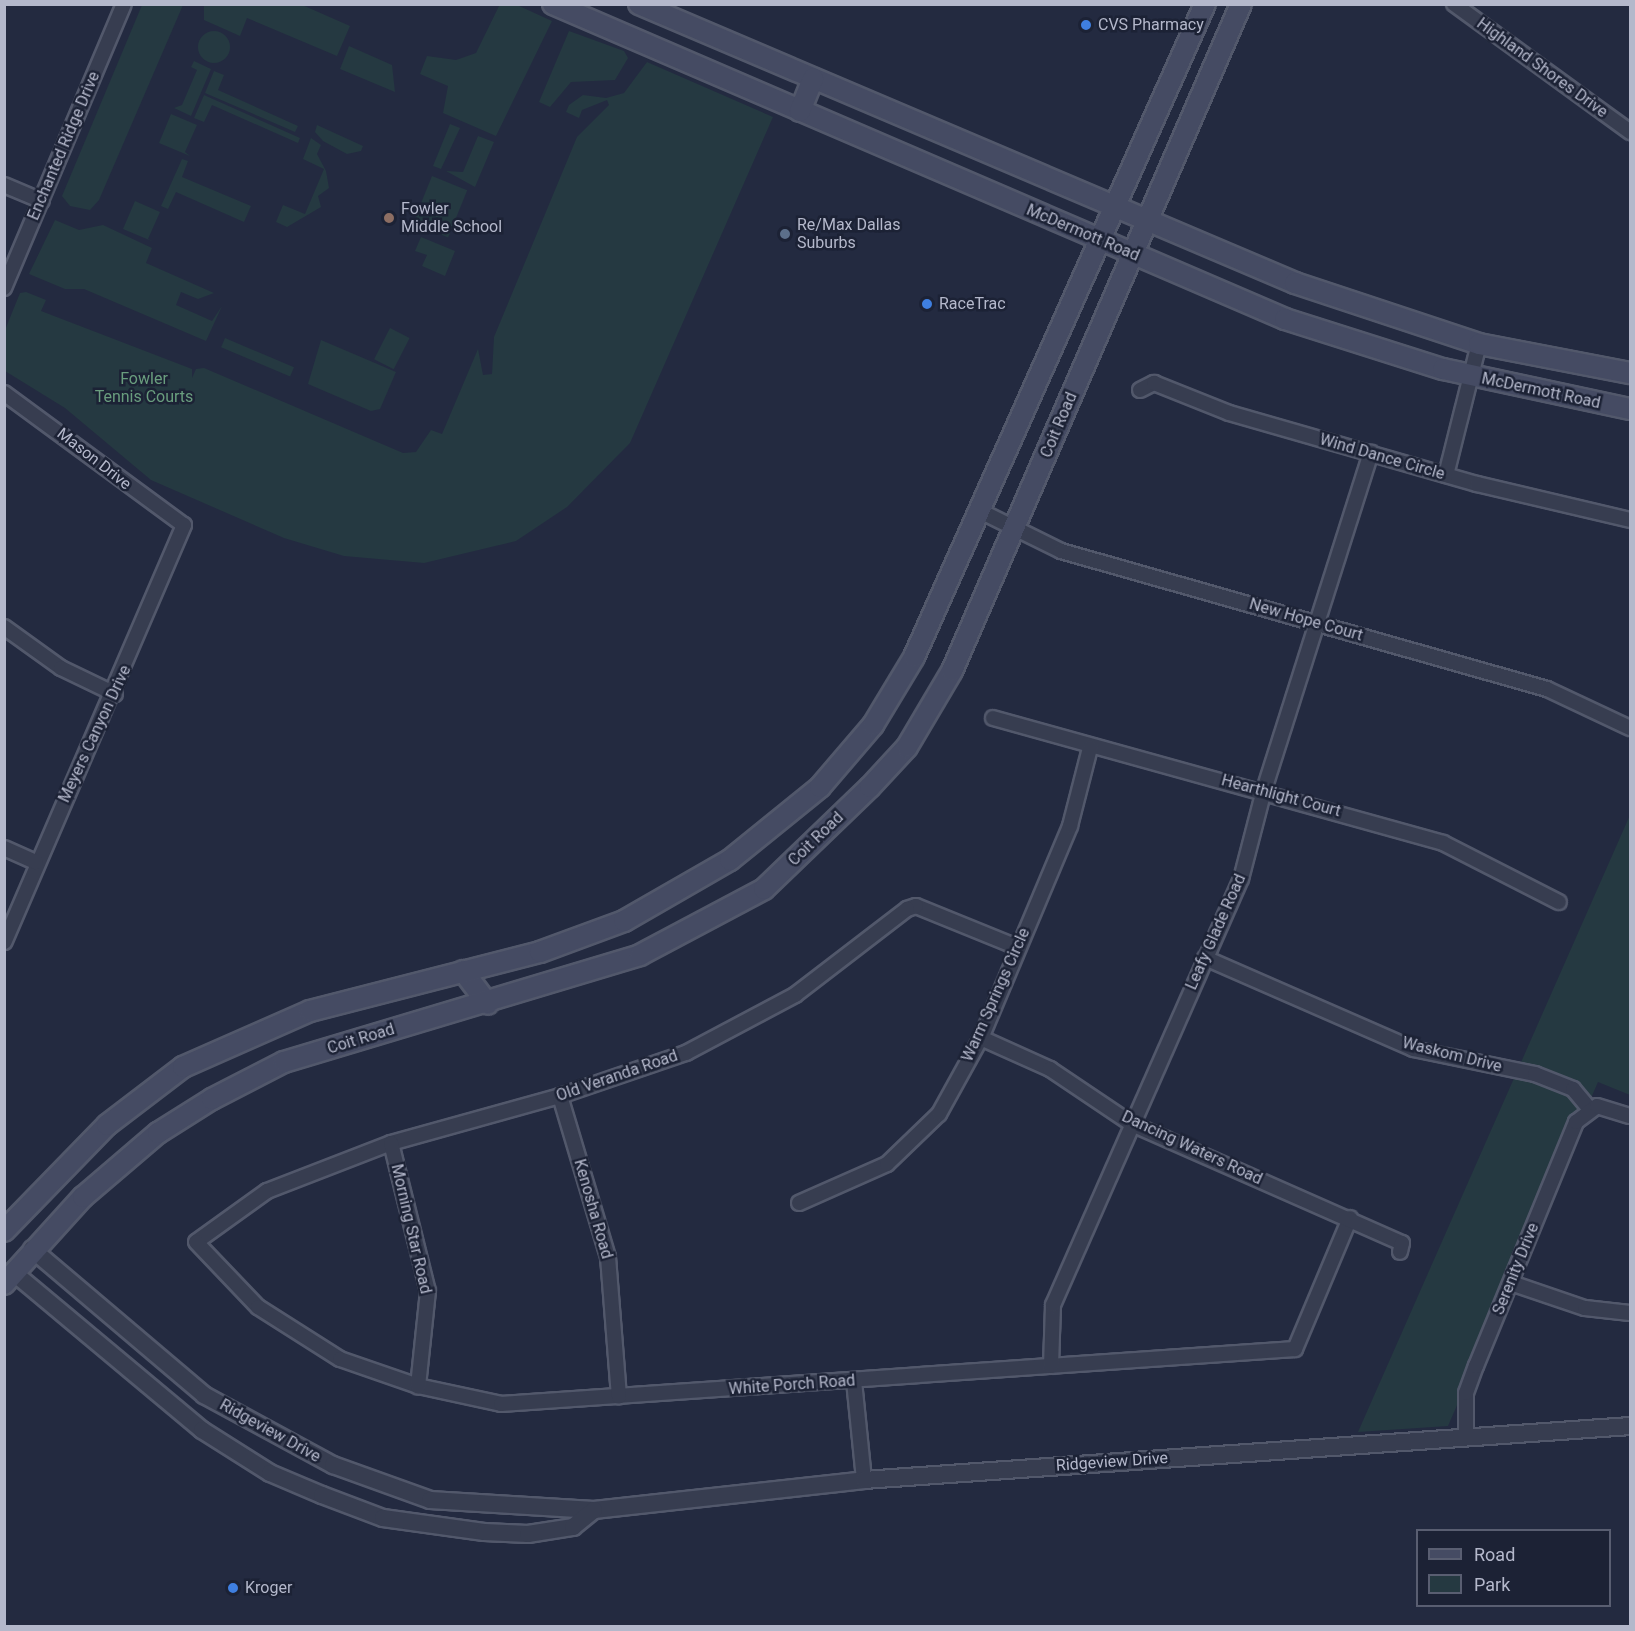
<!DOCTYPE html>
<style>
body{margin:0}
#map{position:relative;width:1635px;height:1631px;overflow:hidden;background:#232a40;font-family:Roboto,sans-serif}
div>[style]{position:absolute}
.green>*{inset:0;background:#253941;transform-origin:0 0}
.round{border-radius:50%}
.roads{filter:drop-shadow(2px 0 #52586b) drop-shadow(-2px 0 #52586b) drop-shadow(0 2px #52586b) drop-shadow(0 -2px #52586b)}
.minor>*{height:14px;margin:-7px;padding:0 7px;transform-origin:7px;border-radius:7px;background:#373d50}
.tertiary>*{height:16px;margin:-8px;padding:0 8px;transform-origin:8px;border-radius:8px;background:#373d50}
.secondary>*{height:20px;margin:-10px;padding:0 10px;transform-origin:10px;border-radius:10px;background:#454b63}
.dots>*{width:16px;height:16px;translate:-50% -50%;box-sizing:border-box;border:3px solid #1c2235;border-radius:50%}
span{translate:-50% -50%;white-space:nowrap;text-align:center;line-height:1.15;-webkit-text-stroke:5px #1c2235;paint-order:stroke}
.poi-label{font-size:16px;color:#b4b8cb}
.left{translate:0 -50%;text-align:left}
.street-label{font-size:16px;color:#b4b8cb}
.park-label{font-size:16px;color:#699d7e}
.frame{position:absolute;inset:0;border:6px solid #b4b8cb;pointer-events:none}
.legend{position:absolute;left:1416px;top:1529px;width:195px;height:78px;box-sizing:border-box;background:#1c2235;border:2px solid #595e71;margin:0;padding:8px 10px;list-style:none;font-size:18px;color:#b4b8cb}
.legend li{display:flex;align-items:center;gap:12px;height:30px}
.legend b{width:30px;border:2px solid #595e71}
</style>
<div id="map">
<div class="green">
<div style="clip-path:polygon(300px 4px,350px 26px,337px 56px,247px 18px,240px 36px,204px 20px,204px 5px)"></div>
<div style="clip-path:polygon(500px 4px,517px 5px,552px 21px,496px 136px,443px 113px,448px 86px,420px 74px,427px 56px,456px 60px,476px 53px)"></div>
<div style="clip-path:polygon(142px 5px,183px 5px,99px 200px,90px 210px,70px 206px,62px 196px)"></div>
<div style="clip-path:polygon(569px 31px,624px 51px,628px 58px,615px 80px,571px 82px,550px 107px,539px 102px)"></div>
<div class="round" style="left:198px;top:31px;width:32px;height:32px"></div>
<div style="clip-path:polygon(349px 46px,392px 65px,395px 92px,340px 69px)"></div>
<div style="clip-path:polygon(194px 61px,211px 69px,191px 116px,174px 108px,182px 105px,197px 70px,191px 67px)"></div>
<div style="clip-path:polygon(647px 62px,773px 117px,630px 443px,567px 507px,516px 541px,424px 563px,344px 556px,284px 538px,151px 480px,65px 408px,5px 371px,5px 330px,20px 293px,26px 292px,46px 300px,41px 311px,192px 369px,192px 378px,196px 369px,204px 368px,403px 453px,416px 452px,431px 430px,442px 434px,478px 349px,483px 375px,492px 374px,494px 337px,577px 137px,609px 105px,607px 100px,582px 110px,579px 118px,566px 112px,569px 105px,583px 95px,606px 98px,624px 93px)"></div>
<div style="clip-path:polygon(214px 71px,224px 75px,218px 90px,298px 126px,295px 132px,205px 93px)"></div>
<div style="clip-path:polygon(204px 95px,300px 138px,298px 143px,212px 105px,204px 122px,194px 118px)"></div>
<div style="clip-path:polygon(171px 114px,197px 125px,185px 152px,190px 156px,159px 143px)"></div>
<div style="clip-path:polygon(450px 124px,460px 128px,441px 169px,433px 166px)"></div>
<div style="clip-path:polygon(317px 125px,363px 146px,361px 151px,347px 154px,323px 141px,315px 132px)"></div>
<div style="clip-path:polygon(478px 136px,494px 142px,475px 187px,446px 171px,463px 172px)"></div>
<div style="clip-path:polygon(311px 138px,321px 145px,317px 154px,326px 171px,329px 188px,318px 196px,321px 207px,287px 227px,276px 222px,283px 205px,305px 214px,324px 169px,303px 159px)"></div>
<div style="clip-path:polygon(182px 159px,188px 161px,182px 177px,251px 206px,244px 222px,176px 192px,168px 209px,161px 206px)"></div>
<div style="left:432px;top:176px;width:38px;height:51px;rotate:22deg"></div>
<div style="clip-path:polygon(135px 201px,160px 212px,148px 239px,154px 242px,123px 229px)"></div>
<div style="clip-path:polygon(55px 220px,79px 230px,103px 225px,152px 248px,146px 263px,214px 293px,198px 299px,181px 292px,176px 305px,212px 321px,222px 306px,206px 341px,84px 289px,65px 289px,29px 274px)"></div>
<div style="clip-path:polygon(421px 237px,455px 251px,445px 276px,422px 266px,427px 255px,415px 251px)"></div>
<div style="left:390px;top:328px;width:22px;height:35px;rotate:27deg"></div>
<div style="left:225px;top:338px;width:75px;height:10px;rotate:23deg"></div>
<div style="clip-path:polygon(321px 340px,396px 372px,380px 409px,371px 411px,308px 384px)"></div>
<div style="clip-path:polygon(1630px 815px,1630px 1095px,1598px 1082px,1448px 1426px,1358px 1432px)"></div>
</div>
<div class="roads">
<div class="minor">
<div style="left:1454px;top:4px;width:218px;rotate:36deg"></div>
<div style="left:4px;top:185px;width:41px;rotate:22.8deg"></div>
<div style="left:4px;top:288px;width:308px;rotate:-67.1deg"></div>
<div style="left:1140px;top:390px;width:16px;rotate:-27deg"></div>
<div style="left:1154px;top:383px;width:81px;rotate:21.8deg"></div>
<div style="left:1229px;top:413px;width:258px;rotate:16deg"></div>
<div style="left:1477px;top:484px;width:157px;rotate:13.2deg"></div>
<div style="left:4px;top:393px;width:223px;rotate:36.3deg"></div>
<div style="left:184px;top:525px;width:454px;rotate:113.3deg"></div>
<div style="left:1446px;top:475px;width:135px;rotate:-75.9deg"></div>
<div style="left:982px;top:512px;width:88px;rotate:26.3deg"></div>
<div style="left:1061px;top:551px;width:505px;rotate:15.85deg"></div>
<div style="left:1547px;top:689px;width:92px;rotate:25.2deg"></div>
<div style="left:4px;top:627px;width:70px;rotate:35.7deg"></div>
<div style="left:61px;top:668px;width:60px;rotate:25.7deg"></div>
<div style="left:993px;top:718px;width:467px;rotate:15.5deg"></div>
<div style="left:1443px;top:843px;width:130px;rotate:27deg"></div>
<div style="left:4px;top:848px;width:35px;rotate:24deg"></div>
<div style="left:1017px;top:947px;width:109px;rotate:-157.9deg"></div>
<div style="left:916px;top:906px;width:9px;rotate:162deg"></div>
<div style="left:907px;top:909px;width:141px;rotate:142.5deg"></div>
<div style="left:795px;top:995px;width:123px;rotate:152deg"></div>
<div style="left:686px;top:1053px;width:133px;rotate:161.2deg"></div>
<div style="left:560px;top:1096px;width:175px;rotate:164.5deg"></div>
<div style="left:391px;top:1143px;width:133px;rotate:158.8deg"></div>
<div style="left:267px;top:1191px;width:87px;rotate:144.3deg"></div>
<div style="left:196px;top:1242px;width:90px;rotate:46.4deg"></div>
<div style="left:258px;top:1307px;width:97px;rotate:32.4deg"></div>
<div style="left:340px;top:1359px;width:83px;rotate:19.1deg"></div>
<div style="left:418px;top:1386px;width:85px;rotate:12.2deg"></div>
<div style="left:501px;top:1404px;width:796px;rotate:-3.96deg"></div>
<div style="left:1295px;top:1349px;width:142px;rotate:-67.2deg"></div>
<div style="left:1205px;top:958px;width:227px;rotate:23.6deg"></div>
<div style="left:1413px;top:1049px;width:125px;rotate:11.6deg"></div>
<div style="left:1535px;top:1074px;width:41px;rotate:21.5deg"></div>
<div style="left:1573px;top:1089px;width:26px;rotate:50deg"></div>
<div style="left:981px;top:1038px;width:76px;rotate:24.2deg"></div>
<div style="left:1050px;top:1069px;width:99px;rotate:33.9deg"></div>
<div style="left:1132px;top:1124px;width:295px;rotate:23.8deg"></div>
<div style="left:1402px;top:1243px;width:9px;rotate:103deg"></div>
<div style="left:560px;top:1096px;width:168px;rotate:73.4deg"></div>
<div style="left:608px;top:1257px;width:140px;rotate:85.5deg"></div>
<div style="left:391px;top:1143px;width:153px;rotate:76deg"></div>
<div style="left:428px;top:1291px;width:96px;rotate:96deg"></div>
<div style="left:799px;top:1203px;width:96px;rotate:-23.9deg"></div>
<div style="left:887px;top:1164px;width:72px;rotate:-43.9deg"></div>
<div style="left:939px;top:1114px;width:87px;rotate:-61.1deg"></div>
<div style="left:981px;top:1038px;width:230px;rotate:-67.2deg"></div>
<div style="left:1070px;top:826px;width:81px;rotate:-75.6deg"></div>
<div style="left:1511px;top:1283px;width:78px;rotate:18.7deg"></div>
<div style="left:1585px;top:1308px;width:45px;rotate:6.3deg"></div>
<div style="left:1051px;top:1366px;width:61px;rotate:-88.1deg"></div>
<div style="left:1053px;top:1305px;width:466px;rotate:-66.2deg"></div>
<div style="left:1241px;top:879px;width:92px;rotate:-75.5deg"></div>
<div style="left:1264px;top:790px;width:354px;rotate:-72.4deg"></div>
<div style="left:854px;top:1381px;width:100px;rotate:84.2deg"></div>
<div style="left:1466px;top:1438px;width:45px;rotate:-90deg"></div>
<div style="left:1466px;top:1393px;width:29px;rotate:-70deg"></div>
<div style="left:1476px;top:1366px;width:264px;rotate:-67.7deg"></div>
<div style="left:1576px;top:1122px;width:26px;rotate:-37deg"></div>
<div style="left:1597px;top:1106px;width:34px;rotate:17deg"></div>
</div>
<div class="tertiary">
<div style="left:32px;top:1249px;width:226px;rotate:40.3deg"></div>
<div style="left:204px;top:1395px;width:147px;rotate:28.5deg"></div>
<div style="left:333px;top:1465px;width:103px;rotate:19.8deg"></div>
<div style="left:430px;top:1500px;width:164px;rotate:3.5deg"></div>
<div style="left:594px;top:1510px;width:272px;rotate:-6.3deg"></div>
<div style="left:864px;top:1480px;width:768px;rotate:-4.03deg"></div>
<div style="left:13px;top:1272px;width:246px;rotate:39.9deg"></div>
<div style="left:202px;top:1430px;width:80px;rotate:32.3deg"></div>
<div style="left:270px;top:1473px;width:56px;rotate:22.9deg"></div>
<div style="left:322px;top:1495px;width:65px;rotate:20.7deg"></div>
<div style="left:383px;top:1518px;width:102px;rotate:7.9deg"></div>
<div style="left:484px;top:1532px;width:44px;rotate:2.6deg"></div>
<div style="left:528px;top:1534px;width:46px;rotate:-8.8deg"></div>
<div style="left:573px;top:1527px;width:27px;rotate:-39deg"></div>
</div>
<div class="secondary">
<div style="left:553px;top:4px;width:797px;rotate:23.28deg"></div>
<div style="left:1285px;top:319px;width:166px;rotate:17.6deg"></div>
<div style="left:1443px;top:369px;width:191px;rotate:12.1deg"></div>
<div style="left:639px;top:4px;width:713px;rotate:23.04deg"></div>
<div style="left:1295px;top:283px;width:194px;rotate:18.3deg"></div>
<div style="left:1479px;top:344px;width:154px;rotate:10.9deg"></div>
<div style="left:800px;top:111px;width:35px;rotate:-68deg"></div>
<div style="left:463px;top:971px;width:41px;rotate:52.9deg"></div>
<div style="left:4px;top:1231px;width:148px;rotate:-45.8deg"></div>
<div style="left:107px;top:1125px;width:96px;rotate:-37.3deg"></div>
<div style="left:183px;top:1067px;width:139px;rotate:-23.8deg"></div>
<div style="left:310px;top:1011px;width:237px;rotate:-14.4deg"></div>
<div style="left:540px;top:952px;width:90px;rotate:-20.3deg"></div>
<div style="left:624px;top:921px;width:122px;rotate:-29.9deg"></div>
<div style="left:730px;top:860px;width:116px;rotate:-39deg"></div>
<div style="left:820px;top:787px;width:82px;rotate:-49.5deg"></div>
<div style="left:873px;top:725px;width:79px;rotate:-58.9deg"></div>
<div style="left:914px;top:657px;width:715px;rotate:-65.98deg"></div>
<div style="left:4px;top:1284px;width:118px;rotate:-47.8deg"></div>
<div style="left:83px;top:1197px;width:99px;rotate:-40.5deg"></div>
<div style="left:158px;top:1133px;width:64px;rotate:-32.2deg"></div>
<div style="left:212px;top:1099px;width:81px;rotate:-27.2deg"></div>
<div style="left:284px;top:1062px;width:372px;rotate:-16.7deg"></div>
<div style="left:640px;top:955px;width:140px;rotate:-28deg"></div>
<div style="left:764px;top:889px;width:147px;rotate:-43.9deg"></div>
<div style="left:870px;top:787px;width:54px;rotate:-47.2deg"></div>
<div style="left:907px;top:747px;width:88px;rotate:-59.4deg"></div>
<div style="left:952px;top:671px;width:727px;rotate:-66.57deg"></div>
</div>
</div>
<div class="dots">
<div style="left:1086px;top:25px;background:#3f7fe0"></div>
<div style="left:389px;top:218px;background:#8d6e63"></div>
<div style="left:785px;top:234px;background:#5c6f8a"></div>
<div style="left:927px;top:304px;background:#3f7fe0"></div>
<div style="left:233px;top:1588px;background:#3f7fe0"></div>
</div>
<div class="poi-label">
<span class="left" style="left:1098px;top:25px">CVS Pharmacy</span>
<span class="left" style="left:401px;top:218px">Fowler<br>Middle School</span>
<span class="left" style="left:797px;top:234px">Re/Max Dallas<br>Suburbs</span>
<span class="left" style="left:939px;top:304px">RaceTrac</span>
<span class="left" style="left:245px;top:1588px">Kroger</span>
</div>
<div class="street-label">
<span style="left:1542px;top:68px;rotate:36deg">Highland Shores Drive</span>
<span style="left:64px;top:146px;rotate:-67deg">Enchanted Ridge Drive</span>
<span style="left:1083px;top:233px;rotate:23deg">McDermott Road</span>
<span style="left:1541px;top:391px;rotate:12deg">McDermott Road</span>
<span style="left:1059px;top:425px;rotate:-67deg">Coit Road</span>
<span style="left:1382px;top:457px;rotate:16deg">Wind Dance Circle</span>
<span style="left:94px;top:459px;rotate:38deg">Mason Drive</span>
<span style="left:1306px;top:620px;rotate:16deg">New Hope Court</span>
<span style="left:95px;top:734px;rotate:-65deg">Meyers Canyon Drive</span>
<span style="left:1281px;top:796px;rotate:15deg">Hearthlight Court</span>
<span style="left:816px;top:839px;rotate:-44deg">Coit Road</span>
<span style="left:1216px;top:932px;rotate:-66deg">Leafy Glade Road</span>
<span style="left:996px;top:995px;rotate:-66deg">Warm Springs Circle</span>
<span style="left:361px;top:1039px;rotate:-17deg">Coit Road</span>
<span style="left:1452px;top:1055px;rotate:14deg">Waskom Drive</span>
<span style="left:617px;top:1076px;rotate:-19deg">Old Veranda Road</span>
<span style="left:1192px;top:1148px;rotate:25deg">Dancing Waters Road</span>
<span style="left:593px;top:1209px;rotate:74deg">Kenosha Road</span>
<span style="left:411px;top:1229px;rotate:77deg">Morning Star Road</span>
<span style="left:1516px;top:1269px;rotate:-68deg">Serenity Drive</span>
<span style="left:792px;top:1385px;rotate:-4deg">White Porch Road</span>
<span style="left:270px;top:1431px;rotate:29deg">Ridgeview Drive</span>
<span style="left:1112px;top:1462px;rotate:-4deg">Ridgeview Drive</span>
</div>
<div class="park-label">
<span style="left:144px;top:388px">Fowler<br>Tennis Courts</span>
</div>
<div class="frame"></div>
<ul class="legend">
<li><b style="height:8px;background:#454b63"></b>Road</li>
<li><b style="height:16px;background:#253941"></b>Park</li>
</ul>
</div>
